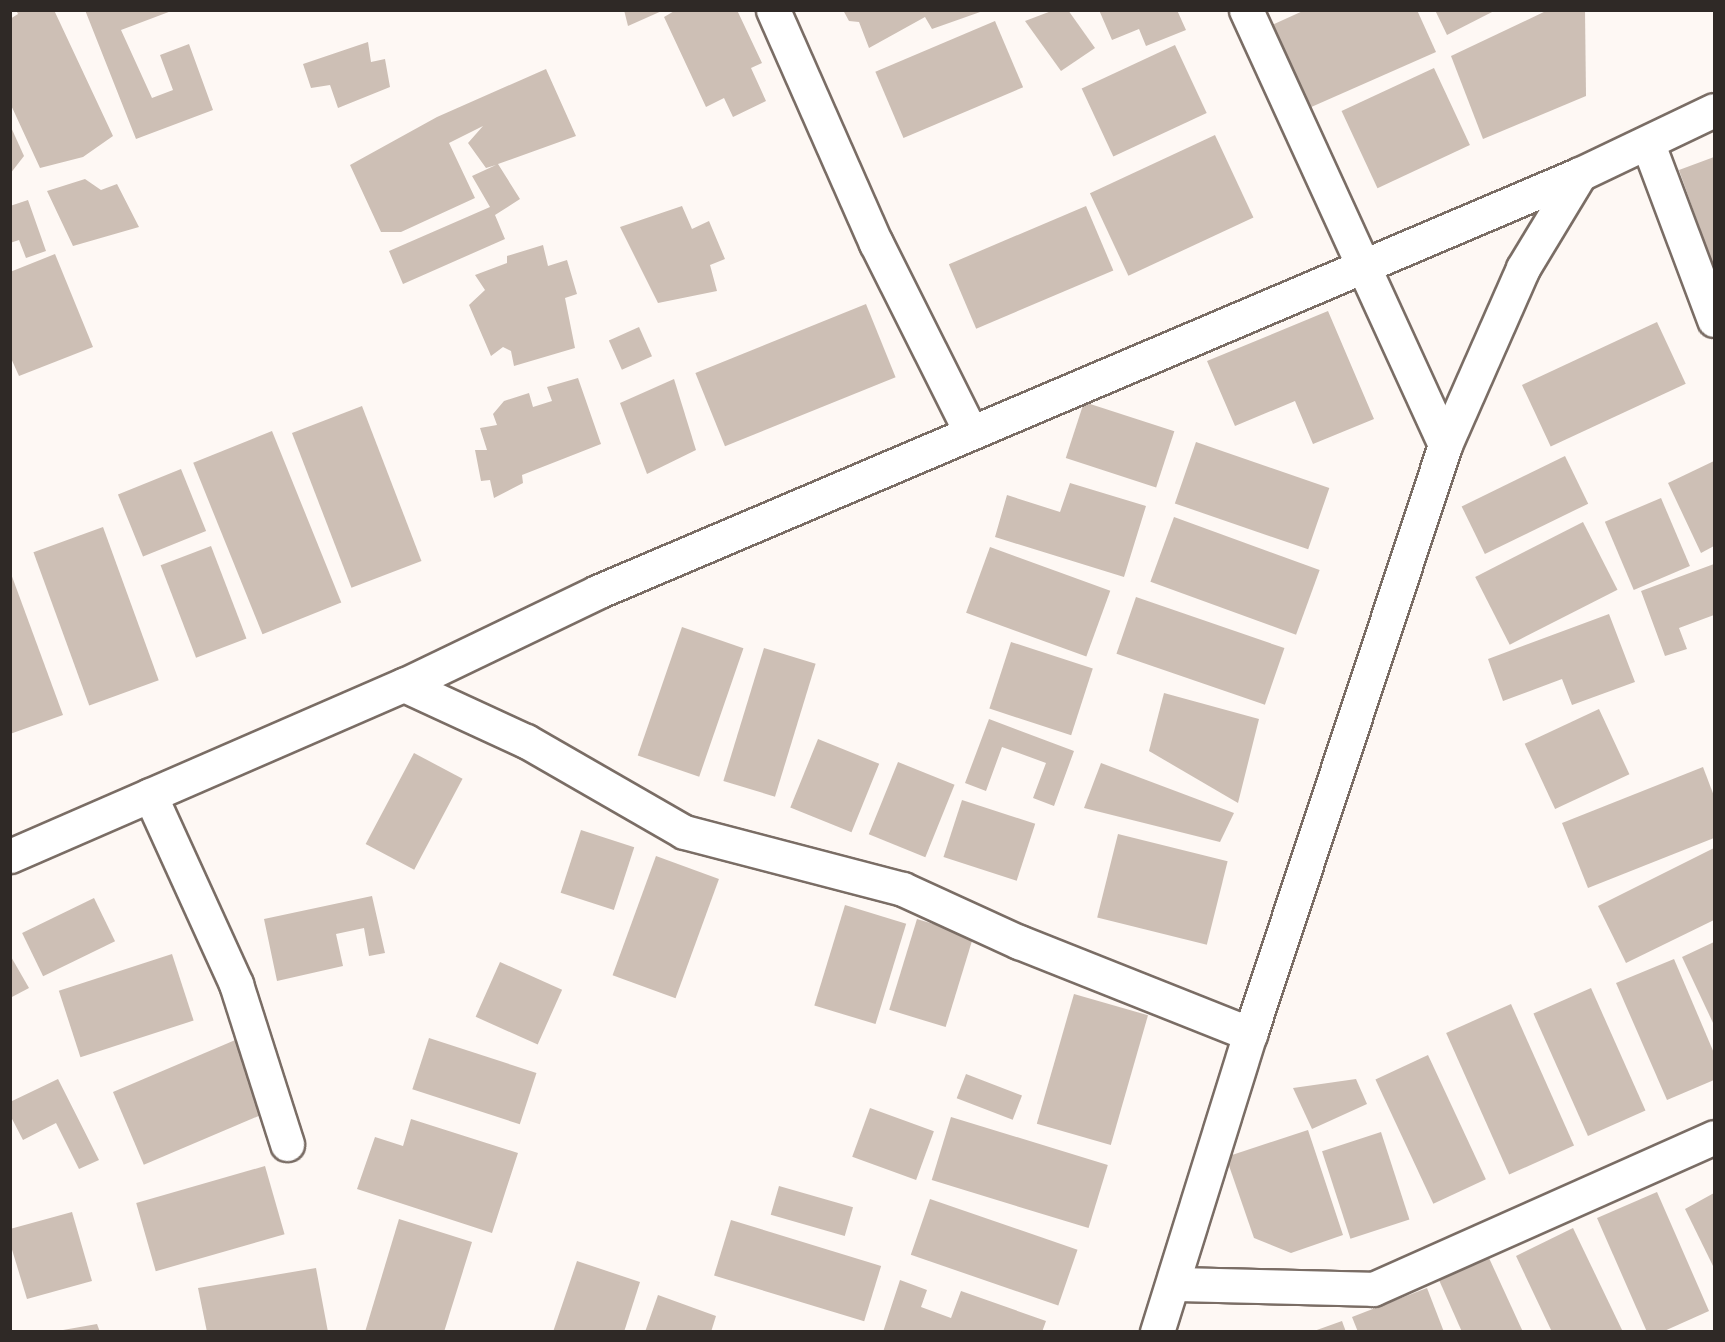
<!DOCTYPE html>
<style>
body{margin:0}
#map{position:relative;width:1725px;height:1342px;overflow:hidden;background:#fef8f4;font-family:Commissioner,sans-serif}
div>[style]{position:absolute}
.building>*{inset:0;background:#cdbfb5;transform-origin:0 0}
.roads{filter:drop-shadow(2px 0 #7a6d65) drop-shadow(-2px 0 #7a6d65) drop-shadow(0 2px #7a6d65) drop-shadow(0 -2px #7a6d65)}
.minor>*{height:33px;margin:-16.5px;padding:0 16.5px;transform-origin:16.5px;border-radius:16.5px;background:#fff}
.tertiary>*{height:33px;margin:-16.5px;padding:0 16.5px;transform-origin:16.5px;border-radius:16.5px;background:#fff}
span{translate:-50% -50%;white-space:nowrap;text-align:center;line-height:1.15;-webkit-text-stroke:4.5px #fff;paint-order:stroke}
.frame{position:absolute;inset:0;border:12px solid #2f2926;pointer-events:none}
</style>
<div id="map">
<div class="building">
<div style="clip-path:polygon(16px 10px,54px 10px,113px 136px,83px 157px,40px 168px,10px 103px,10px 19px,18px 14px)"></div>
<div style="clip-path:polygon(85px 10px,174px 10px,121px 30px,152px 98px,173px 90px,160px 55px,189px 44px,213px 110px,136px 139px)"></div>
<div style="clip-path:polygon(624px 10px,664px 10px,628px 26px)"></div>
<div style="clip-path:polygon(676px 10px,737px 10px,762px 63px,751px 68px,766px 101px,733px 117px,724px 98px,706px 107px,664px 17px)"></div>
<div style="clip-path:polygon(843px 10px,983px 10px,983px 11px,932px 29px,925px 17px,869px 48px,859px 22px,849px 21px)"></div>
<div style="clip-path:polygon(1054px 10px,1068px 10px,1095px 48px,1061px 71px,1025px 21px)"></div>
<div style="clip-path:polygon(1099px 10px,1177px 10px,1186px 30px,1146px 46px,1139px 29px,1112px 40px)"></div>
<div style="clip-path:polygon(1305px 10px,1417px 10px,1436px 52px,1309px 108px,1272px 25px)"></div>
<div style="clip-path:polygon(1435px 10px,1496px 10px,1447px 35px)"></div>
<div style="clip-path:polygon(1548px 10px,1585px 10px,1586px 96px,1483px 139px,1451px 56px)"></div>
<div style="left:995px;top:21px;width:72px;height:130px;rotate:67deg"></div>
<div style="clip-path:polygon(368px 42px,371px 62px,385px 59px,390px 87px,338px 108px,330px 85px,311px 88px,303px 64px)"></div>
<div style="left:1175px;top:45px;width:75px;height:103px;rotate:65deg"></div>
<div style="left:1434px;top:68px;width:85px;height:102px;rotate:65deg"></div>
<div style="clip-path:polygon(546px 69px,576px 136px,498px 164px,520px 199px,495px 215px,505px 239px,403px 284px,389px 251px,490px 207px,472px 176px,496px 165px,486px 168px,468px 143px,483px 126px,449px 143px,475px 198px,401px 232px,381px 232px,350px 165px,437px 117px)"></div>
<div style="clip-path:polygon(10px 125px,24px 156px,10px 174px)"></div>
<div style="left:1215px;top:135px;width:91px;height:138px;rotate:65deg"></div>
<div style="clip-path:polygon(1714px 157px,1714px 268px,1679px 170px)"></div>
<div style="clip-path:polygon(85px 179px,101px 190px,117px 184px,139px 227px,73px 246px,47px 191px)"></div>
<div style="clip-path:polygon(28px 200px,46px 251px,26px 258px,19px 240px,10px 243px,10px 206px)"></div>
<div style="clip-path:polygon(682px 206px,692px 229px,709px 221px,725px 259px,710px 265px,717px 291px,658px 303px,620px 227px)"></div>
<div style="left:1086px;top:206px;width:70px;height:149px;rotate:67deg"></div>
<div style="clip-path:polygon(543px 245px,548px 266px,567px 260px,577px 294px,565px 298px,575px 348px,514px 366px,511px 351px,503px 347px,491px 356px,469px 305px,485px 290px,475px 275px,507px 263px,507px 256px)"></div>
<div style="clip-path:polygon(55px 254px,93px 347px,19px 376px,10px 356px,10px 272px)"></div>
<div style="left:866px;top:304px;width:79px;height:184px;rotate:68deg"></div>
<div style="clip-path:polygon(1328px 311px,1374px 419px,1313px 444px,1295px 401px,1235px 426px,1207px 361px)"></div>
<div style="left:1657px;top:322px;width:68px;height:149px;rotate:65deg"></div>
<div style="left:639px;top:327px;width:32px;height:33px;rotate:66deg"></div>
<div style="clip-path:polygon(578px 378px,601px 444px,522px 475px,523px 483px,494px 498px,490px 480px,481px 481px,475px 450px,487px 450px,480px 428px,497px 425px,493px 414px,504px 401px,529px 393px,533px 407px,552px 401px,547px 387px)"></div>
<div style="clip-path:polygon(674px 379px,696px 450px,647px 474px,620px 403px)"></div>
<div style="left:1084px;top:402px;width:95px;height:59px;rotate:18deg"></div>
<div style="left:362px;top:406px;width:166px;height:75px;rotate:69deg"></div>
<div style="left:272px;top:431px;width:185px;height:85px;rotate:68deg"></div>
<div style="left:1196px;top:442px;width:141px;height:65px;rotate:19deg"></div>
<div style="left:1565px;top:456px;width:53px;height:115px;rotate:64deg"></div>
<div style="clip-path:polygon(1714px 461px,1714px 546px,1701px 553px,1668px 483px)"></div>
<div style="left:181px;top:469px;width:67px;height:68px;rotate:68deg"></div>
<div style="clip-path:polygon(1070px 483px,1146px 506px,1124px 577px,995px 537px,1007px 495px,1060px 512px)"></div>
<div style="left:1661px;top:498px;width:74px;height:61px;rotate:67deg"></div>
<div style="left:1174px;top:517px;width:155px;height:69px;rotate:20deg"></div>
<div style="left:1583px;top:522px;width:76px;height:121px;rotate:63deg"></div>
<div style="left:103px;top:527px;width:163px;height:74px;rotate:70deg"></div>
<div style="left:211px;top:546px;width:99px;height:54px;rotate:69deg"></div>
<div style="left:990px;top:547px;width:128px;height:70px;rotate:20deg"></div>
<div style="clip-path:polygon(1714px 564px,1714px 615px,1679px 628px,1687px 649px,1665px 656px,1641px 591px)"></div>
<div style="clip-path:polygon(10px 571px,63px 715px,10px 734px)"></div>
<div style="left:1136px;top:597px;width:157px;height:60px;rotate:19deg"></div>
<div style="clip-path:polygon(1609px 614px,1635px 682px,1572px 705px,1562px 679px,1503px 701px,1488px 659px)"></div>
<div style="left:682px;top:627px;width:65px;height:136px;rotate:19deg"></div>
<div style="left:1011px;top:642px;width:86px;height:70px;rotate:18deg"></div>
<div style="left:764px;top:648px;width:54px;height:139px;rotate:17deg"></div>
<div style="clip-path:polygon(1164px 693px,1259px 719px,1238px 803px,1149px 751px)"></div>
<div style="left:1599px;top:709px;width:72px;height:82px;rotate:65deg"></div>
<div style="clip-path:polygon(989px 719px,1074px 751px,1054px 806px,1033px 798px,1046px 763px,1002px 747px,986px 791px,965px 783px)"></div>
<div style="left:818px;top:739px;width:66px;height:74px;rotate:22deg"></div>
<div style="left:414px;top:753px;width:55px;height:103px;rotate:28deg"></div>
<div style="left:898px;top:762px;width:61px;height:78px;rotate:22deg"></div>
<div style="clip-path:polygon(1101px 763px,1234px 813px,1220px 842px,1084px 808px)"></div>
<div style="clip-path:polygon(1703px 767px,1714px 796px,1714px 838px,1588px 888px,1562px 823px)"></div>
<div style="left:962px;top:800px;width:77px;height:60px;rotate:18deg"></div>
<div style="left:581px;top:830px;width:56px;height:66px;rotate:18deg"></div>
<div style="left:1118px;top:834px;width:113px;height:86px;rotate:14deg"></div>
<div style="clip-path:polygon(1714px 848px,1714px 920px,1626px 963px,1598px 906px)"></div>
<div style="left:656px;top:856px;width:67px;height:127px;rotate:20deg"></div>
<div style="clip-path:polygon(372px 896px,385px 953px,369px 956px,364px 928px,336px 934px,343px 966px,277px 981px,264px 919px)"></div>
<div style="left:94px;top:898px;width:48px;height:80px;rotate:64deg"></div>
<div style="left:845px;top:905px;width:64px;height:105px;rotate:17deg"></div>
<div style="left:917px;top:919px;width:59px;height:95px;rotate:17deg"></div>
<div style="clip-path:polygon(1714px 942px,1714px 1025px,1682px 957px)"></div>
<div style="left:172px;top:954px;width:70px;height:119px;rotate:72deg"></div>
<div style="clip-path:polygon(10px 955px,29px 988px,10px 998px)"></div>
<div style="clip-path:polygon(1674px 959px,1714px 1053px,1714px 1080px,1667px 1100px,1616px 983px)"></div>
<div style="left:500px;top:962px;width:68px;height:60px;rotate:24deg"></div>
<div style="left:1591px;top:988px;width:134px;height:63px;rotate:66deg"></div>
<div style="left:1074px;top:994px;width:77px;height:135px;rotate:16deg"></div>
<div style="left:1511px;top:1004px;width:155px;height:71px;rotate:66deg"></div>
<div style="left:240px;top:1038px;width:79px;height:138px;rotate:67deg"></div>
<div style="left:429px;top:1038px;width:113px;height:54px;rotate:18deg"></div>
<div style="left:1428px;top:1055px;width:137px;height:58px;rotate:65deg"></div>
<div style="left:966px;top:1074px;width:60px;height:26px;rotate:21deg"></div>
<div style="clip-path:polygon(58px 1079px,99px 1160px,79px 1169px,56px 1123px,23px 1140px,10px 1115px,10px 1102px)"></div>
<div style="clip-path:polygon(1356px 1079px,1367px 1104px,1312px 1129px,1293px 1088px)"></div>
<div style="left:870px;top:1108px;width:68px;height:52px;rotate:20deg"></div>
<div style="left:951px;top:1117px;width:164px;height:66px;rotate:17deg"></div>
<div style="clip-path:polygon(411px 1119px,518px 1153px,492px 1233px,357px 1189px,375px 1137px,403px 1146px)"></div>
<div style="clip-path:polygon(1308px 1130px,1343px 1235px,1291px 1253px,1254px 1238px,1226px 1157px)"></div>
<div style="left:1381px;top:1132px;width:92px;height:62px;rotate:72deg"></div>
<div style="left:265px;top:1166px;width:71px;height:134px;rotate:74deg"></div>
<div style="left:779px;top:1186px;width:77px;height:30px;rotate:16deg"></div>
<div style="clip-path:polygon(1657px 1192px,1709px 1311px,1662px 1332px,1647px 1332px,1597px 1218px)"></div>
<div style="clip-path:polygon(1714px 1193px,1714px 1268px,1685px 1209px)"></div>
<div style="left:930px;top:1199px;width:156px;height:59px;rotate:19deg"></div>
<div style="clip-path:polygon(72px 1212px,92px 1281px,27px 1299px,10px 1243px,10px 1229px)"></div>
<div style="clip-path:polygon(399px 1219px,472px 1242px,444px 1332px,365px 1332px)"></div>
<div style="left:731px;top:1220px;width:157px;height:58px;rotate:17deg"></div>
<div style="clip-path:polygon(1573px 1228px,1623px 1332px,1552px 1332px,1516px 1256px)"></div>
<div style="clip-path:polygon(1489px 1258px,1523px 1332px,1462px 1332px,1439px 1280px)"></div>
<div style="clip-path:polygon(577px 1261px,640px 1282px,624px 1332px,553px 1332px)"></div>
<div style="clip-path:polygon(316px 1268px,328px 1332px,207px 1332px,198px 1288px)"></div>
<div style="clip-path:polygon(900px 1280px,927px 1290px,921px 1307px,951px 1318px,961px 1291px,1046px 1321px,1042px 1332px,883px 1332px)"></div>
<div style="clip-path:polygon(1427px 1288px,1444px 1332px,1358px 1332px,1352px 1317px)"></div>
<div style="clip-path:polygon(658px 1295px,716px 1316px,711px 1332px,645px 1332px)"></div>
<div style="clip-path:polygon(1342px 1321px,1346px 1332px,1314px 1332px,1314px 1331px)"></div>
<div style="clip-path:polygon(97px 1324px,100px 1332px,63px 1332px,63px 1330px)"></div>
</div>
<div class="roads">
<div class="minor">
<div style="left:773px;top:10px;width:255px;rotate:66.2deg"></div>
<div style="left:876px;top:243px;width:212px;rotate:63.4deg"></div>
<div style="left:1246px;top:10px;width:478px;rotate:65.4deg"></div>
<div style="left:1648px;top:144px;width:188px;rotate:69.4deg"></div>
<div style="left:404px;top:685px;width:134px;rotate:24.7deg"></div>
<div style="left:526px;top:741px;width:182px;rotate:29.9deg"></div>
<div style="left:684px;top:832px;width:226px;rotate:14.6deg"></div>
<div style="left:903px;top:889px;width:128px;rotate:24.6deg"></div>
<div style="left:1019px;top:942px;width:249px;rotate:21.7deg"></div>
<div style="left:150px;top:795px;width:208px;rotate:65.5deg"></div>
<div style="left:236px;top:984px;width:168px;rotate:72.3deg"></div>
<div style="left:10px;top:856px;width:430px;rotate:-23.5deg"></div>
<div style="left:404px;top:685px;width:214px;rotate:-25.7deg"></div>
<div style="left:597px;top:592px;width:1068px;rotate:-23.04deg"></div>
<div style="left:1174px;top:1284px;width:199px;rotate:1.4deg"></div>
<div style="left:1373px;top:1289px;width:373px;rotate:-24deg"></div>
</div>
<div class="tertiary">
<div style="left:1157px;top:1332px;width:312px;rotate:-72.7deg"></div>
<div style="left:1250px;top:1034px;width:620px;rotate:-71.68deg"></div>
<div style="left:1445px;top:445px;width:193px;rotate:-66.2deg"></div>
<div style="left:1523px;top:268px;width:110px;rotate:-58.8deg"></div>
<div style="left:1580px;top:174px;width:148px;rotate:-25.5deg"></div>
</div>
</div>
<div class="frame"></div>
</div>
